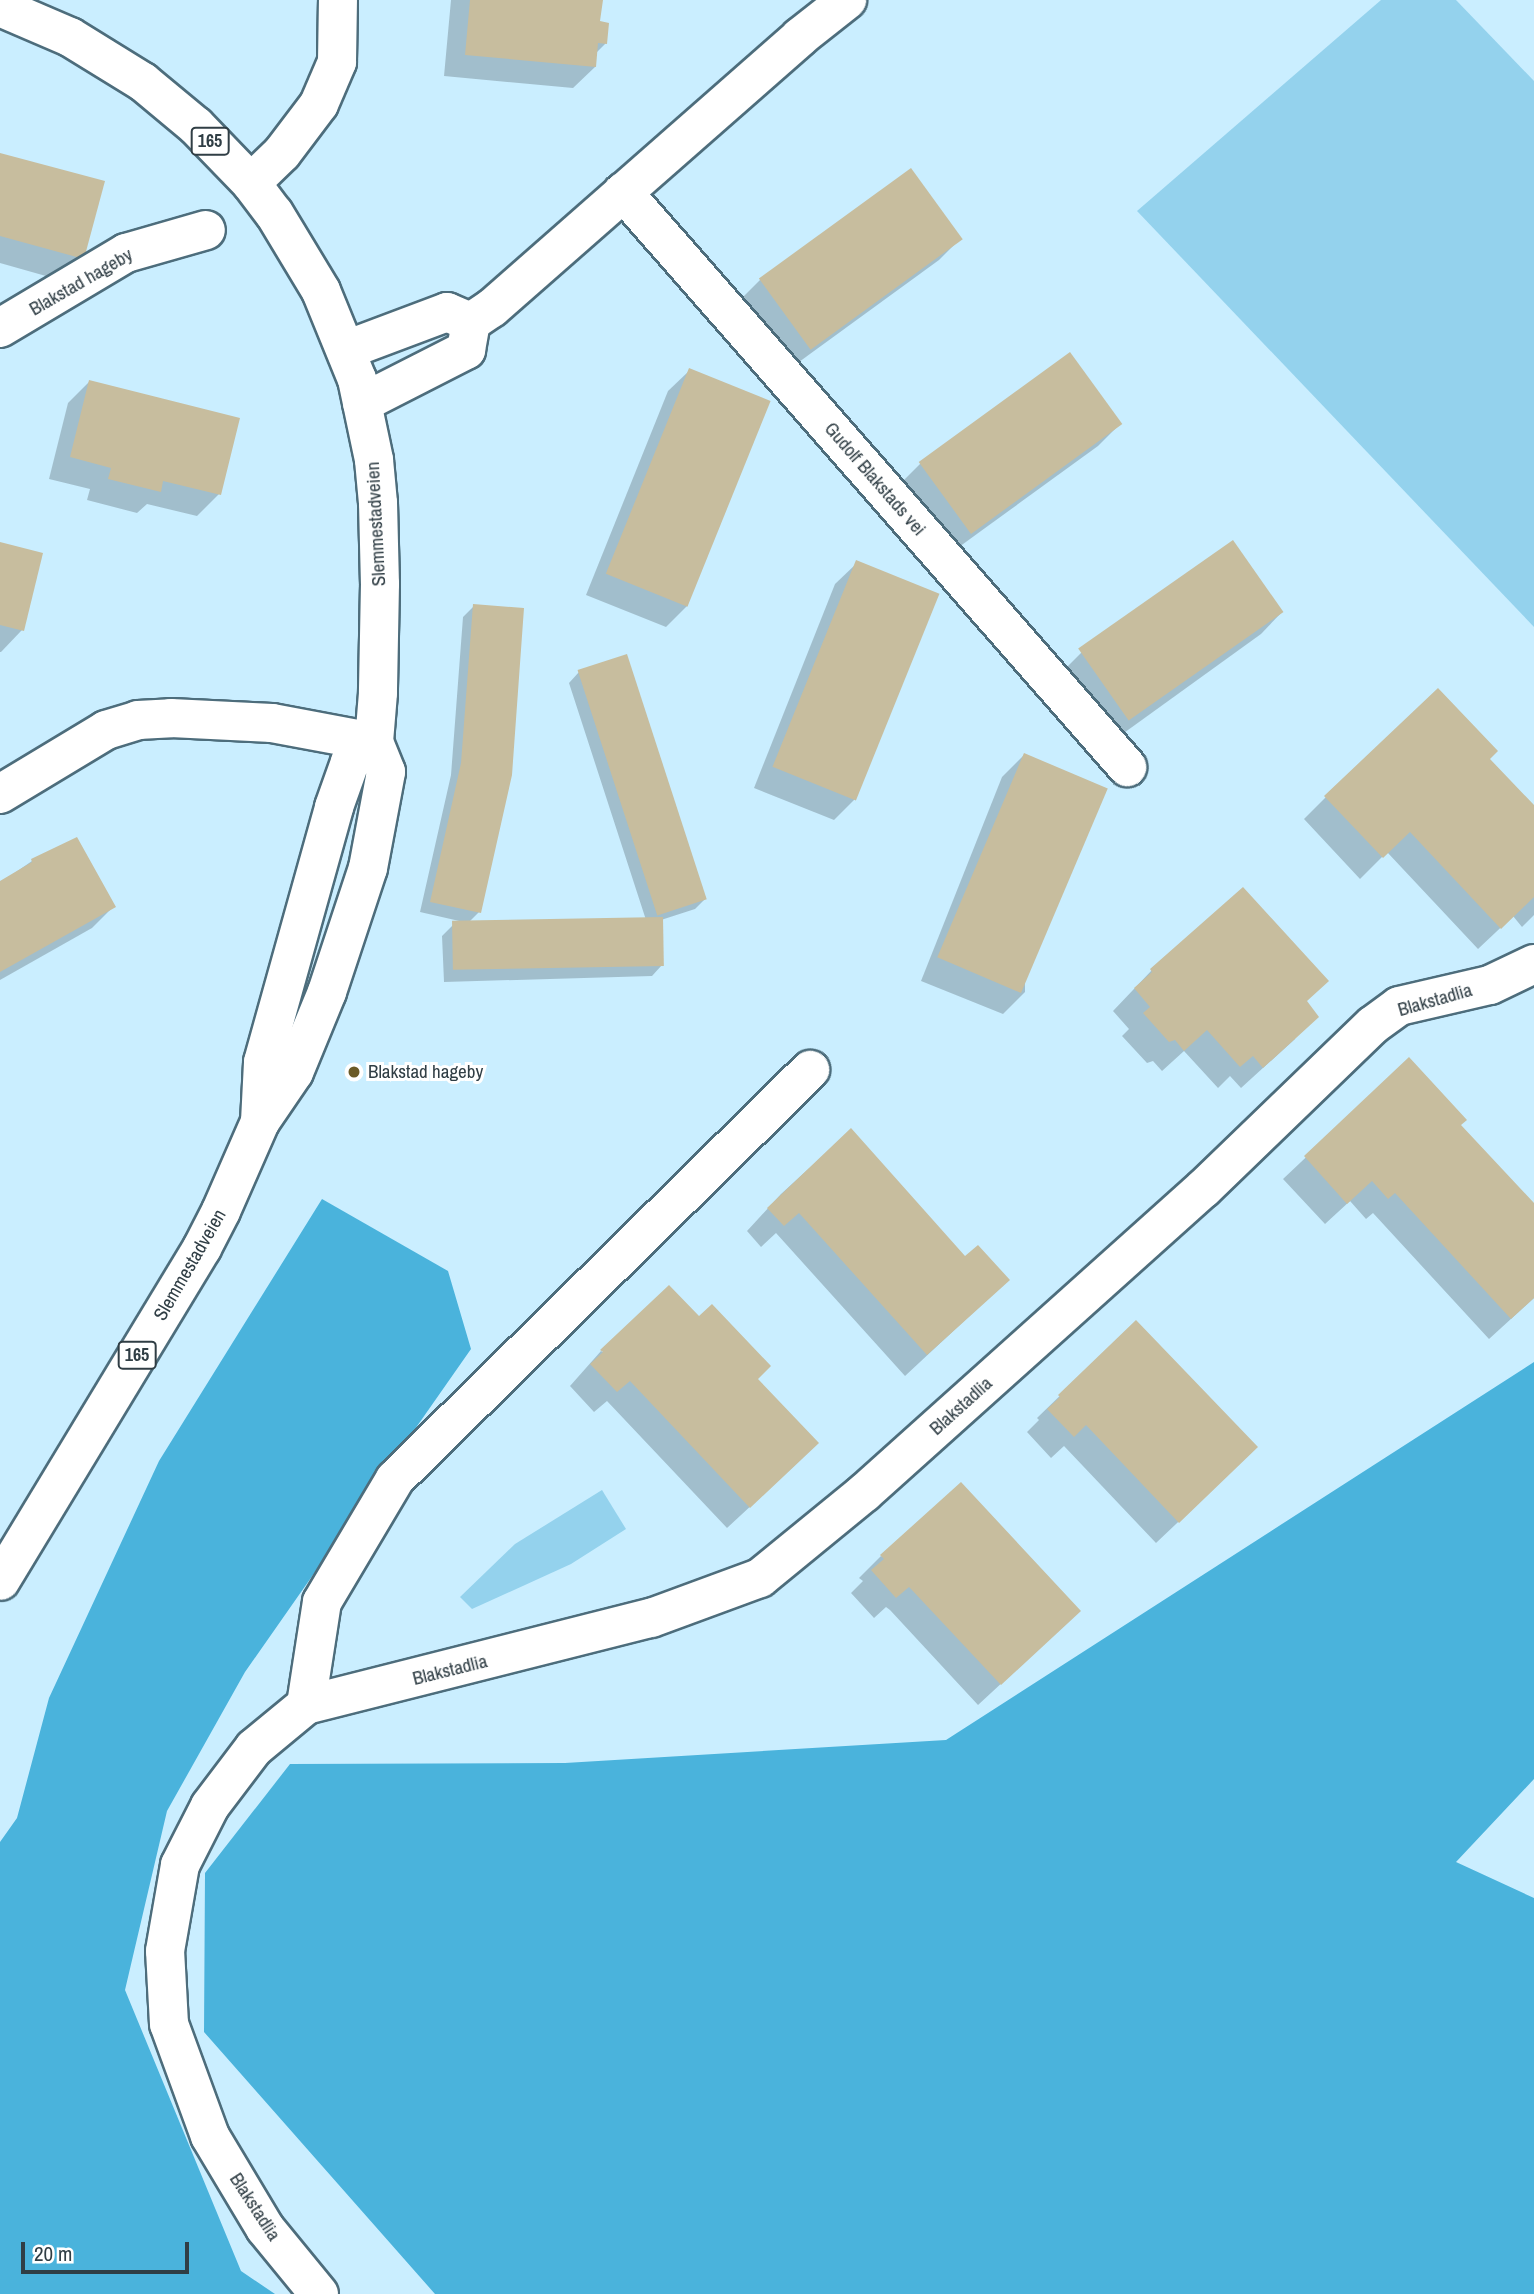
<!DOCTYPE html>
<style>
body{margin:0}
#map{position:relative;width:1534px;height:2294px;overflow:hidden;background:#caeeff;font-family:"Archivo Narrow",sans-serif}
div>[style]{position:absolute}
.green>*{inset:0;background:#94d2ed}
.forest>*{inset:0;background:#4ab3dc}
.shadow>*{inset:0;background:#0003}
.building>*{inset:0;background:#c7bd9e;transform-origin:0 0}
.roads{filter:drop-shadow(2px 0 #4d6d7c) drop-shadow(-2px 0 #4d6d7c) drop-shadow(0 2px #4d6d7c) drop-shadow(0 -2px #4d6d7c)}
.street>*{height:38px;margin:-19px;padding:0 19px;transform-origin:19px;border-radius:19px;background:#fff}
.secondary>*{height:38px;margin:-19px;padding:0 19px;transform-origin:19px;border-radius:19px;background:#fff}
.primary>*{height:38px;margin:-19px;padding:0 19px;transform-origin:19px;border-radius:19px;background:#fff}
.dots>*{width:19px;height:19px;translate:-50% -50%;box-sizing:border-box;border:4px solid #fff;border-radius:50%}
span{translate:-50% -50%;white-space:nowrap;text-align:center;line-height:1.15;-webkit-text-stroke:6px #fff;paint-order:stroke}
.shield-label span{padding:2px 5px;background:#fff;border:2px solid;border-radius:5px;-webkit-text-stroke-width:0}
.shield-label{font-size:18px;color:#303e45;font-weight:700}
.street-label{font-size:19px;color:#303e45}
.poi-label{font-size:19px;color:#303e45}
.left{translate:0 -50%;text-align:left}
.scale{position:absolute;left:21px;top:2242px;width:168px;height:32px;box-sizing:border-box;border:4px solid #303e45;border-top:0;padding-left:9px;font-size:21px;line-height:24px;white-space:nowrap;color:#303e45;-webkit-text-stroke:5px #fff;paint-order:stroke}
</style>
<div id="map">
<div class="green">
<div style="clip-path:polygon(1381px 0,1456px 0,1534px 81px,1534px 627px,1137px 211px)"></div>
<div style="clip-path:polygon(602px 1490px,626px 1529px,571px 1564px,472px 1609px,460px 1597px,515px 1544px)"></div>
</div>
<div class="forest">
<div style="clip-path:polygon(322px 1199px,448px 1271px,471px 1349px,245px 1672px,167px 1811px,125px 1990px,241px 2271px,275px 2294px,0 2294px,0 1842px,17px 1818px,49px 1698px,159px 1461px)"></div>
<div style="clip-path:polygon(1534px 1362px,1534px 1779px,1456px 1862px,1534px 1898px,1534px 2294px,435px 2294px,204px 2032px,205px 1873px,290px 1764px,565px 1763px,946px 1740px)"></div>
</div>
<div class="shadow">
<div style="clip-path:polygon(451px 0,593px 0,606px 43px,596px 53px,595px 67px,573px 88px,444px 76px)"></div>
<div style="clip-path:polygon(0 154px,82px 258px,60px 280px,0 263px)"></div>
<div style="clip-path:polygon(960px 239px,939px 260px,788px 370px,738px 302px,760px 280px)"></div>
<div style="clip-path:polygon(1070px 355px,1120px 424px,1098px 446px,948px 555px,898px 486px,920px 464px)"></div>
<div style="clip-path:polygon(690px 370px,688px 605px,666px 627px,586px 595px,668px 391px)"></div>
<div style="clip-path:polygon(89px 382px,219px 494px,197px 516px,147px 504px,137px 513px,87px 500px,90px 489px,49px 479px,68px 403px)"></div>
<div style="clip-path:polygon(0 544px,22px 630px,1px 652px,0 652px)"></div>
<div style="clip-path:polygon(857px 563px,856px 798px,834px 820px,754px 788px,835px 584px)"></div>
<div style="clip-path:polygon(474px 606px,479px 912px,468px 923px,420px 912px,451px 775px,463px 617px)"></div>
<div style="clip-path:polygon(1282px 612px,1261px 634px,1110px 743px,1060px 674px,1081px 653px)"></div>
<div style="clip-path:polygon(579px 672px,706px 898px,695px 909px,661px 920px,662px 965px,652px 976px,444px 982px,442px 936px,453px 925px,646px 920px,569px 683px)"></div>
<div style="clip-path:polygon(1024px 755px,1025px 992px,1003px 1014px,921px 981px,1002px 777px)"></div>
<div style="clip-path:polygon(1326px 797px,1534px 808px,1534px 915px,1522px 927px,1513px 916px,1478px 949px,1387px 852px,1360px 879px,1304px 819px)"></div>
<div style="clip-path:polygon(32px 861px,113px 907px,92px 928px,0 980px,0 883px)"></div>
<div style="clip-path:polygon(1152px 970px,1306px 1002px,1295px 1039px,1241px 1088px,1230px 1076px,1218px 1088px,1184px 1051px,1162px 1071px,1153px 1061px,1147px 1063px,1122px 1036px,1129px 1029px,1113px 1011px)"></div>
<div style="clip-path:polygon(1409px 1060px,1459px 1125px,1534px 1206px,1534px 1298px,1489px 1339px,1373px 1213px,1366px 1219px,1350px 1201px,1325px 1224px,1283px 1179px)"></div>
<div style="clip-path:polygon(850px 1131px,965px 1259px,1008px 1280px,905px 1376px,776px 1233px,761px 1247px,747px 1231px,781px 1194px)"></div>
<div style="clip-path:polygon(1136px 1322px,1234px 1469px,1156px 1543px,1064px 1446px,1051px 1458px,1027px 1432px,1039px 1420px,1037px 1418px)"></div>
<div style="clip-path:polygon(601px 1351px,795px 1465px,727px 1528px,607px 1401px,594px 1412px,570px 1386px)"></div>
<div style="clip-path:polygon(881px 1556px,1057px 1632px,978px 1705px,890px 1610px,886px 1607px,874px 1618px,851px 1593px,863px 1581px,859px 1578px)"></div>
</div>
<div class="building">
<div style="clip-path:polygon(470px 0,603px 0,600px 21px,609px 23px,607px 44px,598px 43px,596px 67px,465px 55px)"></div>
<div style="clip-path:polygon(0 153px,105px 181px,84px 259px,0 236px)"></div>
<div style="left:911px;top:168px;width:88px;height:188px;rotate:54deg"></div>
<div style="left:1070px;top:352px;width:89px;height:187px;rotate:54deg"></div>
<div style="left:689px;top:368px;width:88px;height:222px;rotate:22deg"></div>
<div style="clip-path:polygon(89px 380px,240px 418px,221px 495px,163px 481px,161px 492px,108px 479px,111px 468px,70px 457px)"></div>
<div style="left:1233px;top:540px;width:88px;height:189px;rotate:55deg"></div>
<div style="clip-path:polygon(0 542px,43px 553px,24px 631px,0 625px)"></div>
<div style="left:856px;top:560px;width:90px;height:223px;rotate:22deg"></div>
<div style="clip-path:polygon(473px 604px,524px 608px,512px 775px,481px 913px,430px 902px,461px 763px)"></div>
<div style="left:627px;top:654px;width:258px;height:52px;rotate:72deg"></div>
<div style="clip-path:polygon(1438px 688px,1498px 751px,1490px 759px,1534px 805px,1534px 897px,1501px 929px,1410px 832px,1383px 858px,1324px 796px)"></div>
<div style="left:1024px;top:753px;width:91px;height:222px;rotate:23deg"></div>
<div style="clip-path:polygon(77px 837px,116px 907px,0 972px,0 881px,32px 862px,31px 859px)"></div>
<div style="clip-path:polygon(1243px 887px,1329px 981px,1307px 1001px,1319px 1017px,1263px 1068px,1253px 1056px,1240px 1067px,1207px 1030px,1184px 1051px,1175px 1040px,1169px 1042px,1143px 1013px,1150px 1007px,1134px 988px,1152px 972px,1150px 969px)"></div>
<div style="left:663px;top:917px;width:49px;height:211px;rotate:89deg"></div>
<div style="clip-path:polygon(1409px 1057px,1467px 1120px,1461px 1125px,1534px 1203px,1534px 1298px,1511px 1319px,1395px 1193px,1388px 1199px,1372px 1181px,1347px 1204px,1304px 1156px)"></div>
<div style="clip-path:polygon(851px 1128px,965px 1256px,978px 1245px,1010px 1280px,927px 1355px,799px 1213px,784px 1226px,767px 1208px)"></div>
<div style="clip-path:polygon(669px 1285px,699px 1316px,712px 1304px,771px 1366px,758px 1379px,819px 1443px,750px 1508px,630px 1381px,617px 1392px,590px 1364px,603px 1352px,600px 1350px)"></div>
<div style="clip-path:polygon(1136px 1320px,1258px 1447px,1179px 1523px,1086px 1425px,1074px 1437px,1047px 1409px,1060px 1397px,1058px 1395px)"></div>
<div style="clip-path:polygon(961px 1482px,1081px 1611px,1001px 1685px,911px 1589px,909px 1587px,896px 1598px,871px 1570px,884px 1559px,880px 1555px)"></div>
</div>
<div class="roads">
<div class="street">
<div style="left:251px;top:183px;width:43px;rotate:-44.1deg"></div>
<div style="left:282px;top:153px;width:61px;rotate:-52.9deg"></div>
<div style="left:319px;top:104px;width:46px;rotate:-66.8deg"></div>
<div style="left:337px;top:62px;width:62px;rotate:-89.1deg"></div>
<div style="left:623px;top:192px;width:765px;rotate:48.76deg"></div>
<div style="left:0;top:328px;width:147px;rotate:-30.8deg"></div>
<div style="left:126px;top:253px;width:83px;rotate:-16deg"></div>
<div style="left:0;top:794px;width:124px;rotate:-31.1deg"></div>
<div style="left:106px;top:730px;width:34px;rotate:-17deg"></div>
<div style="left:138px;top:720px;width:33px;rotate:-3deg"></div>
<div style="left:171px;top:718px;width:101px;rotate:2.8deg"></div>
<div style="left:272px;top:723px;width:104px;rotate:10.6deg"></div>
<div style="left:306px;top:1705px;width:104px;rotate:-81.2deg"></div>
<div style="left:322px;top:1602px;width:143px;rotate:-59.3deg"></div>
<div style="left:395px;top:1479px;width:583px;rotate:-44.58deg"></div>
<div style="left:319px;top:2294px;width:85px;rotate:-129.3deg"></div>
<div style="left:265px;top:2228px;width:107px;rotate:-120.9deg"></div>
<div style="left:210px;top:2136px;width:119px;rotate:-110.1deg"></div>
<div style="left:169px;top:2024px;width:73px;rotate:-93.1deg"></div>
<div style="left:165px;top:1951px;width:87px;rotate:-80.1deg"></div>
<div style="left:180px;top:1865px;width:66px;rotate:-63deg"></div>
<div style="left:210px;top:1806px;width:73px;rotate:-52.8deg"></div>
<div style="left:254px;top:1748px;width:67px;rotate:-39.6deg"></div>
<div style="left:306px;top:1705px;width:356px;rotate:-14.2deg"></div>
<div style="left:651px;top:1618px;width:116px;rotate:-20.2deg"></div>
<div style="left:760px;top:1578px;width:134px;rotate:-39.3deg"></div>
<div style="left:864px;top:1493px;width:455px;rotate:-41.9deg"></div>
<div style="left:1203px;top:1189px;width:236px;rotate:-44deg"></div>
<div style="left:1373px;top:1025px;width:32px;rotate:-36deg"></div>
<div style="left:1399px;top:1006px;width:93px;rotate:-13deg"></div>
<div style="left:1490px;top:985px;width:49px;rotate:-25.5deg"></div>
</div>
<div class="secondary">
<div style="left:346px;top:350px;width:108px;rotate:-20.6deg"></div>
<div style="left:447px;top:312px;width:26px;rotate:23deg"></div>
<div style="left:362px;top:403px;width:117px;rotate:-27deg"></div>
<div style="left:466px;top:350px;width:28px;rotate:-80deg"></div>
<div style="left:471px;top:322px;width:25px;rotate:-34deg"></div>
<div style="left:492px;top:308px;width:410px;rotate:-41.3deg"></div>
<div style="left:800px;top:37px;width:60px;rotate:-38.2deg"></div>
</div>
<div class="primary">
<div style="left:0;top:7px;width:76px;rotate:23.2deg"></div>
<div style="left:70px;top:37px;width:86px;rotate:31.7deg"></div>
<div style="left:143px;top:82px;width:69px;rotate:39.7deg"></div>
<div style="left:196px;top:126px;width:79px;rotate:46deg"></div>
<div style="left:251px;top:183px;width:38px;rotate:53deg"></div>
<div style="left:274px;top:213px;width:91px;rotate:58.9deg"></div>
<div style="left:321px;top:291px;width:95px;rotate:67.8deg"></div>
<div style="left:357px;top:379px;width:83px;rotate:78.1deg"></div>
<div style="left:374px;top:460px;width:43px;rotate:84.7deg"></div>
<div style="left:378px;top:503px;width:81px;rotate:88.6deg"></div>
<div style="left:380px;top:584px;width:109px;rotate:91.1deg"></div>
<div style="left:378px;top:693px;width:49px;rotate:94.7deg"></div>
<div style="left:374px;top:742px;width:32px;rotate:68deg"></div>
<div style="left:386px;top:772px;width:98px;rotate:100.6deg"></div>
<div style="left:368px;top:868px;width:131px;rotate:108.3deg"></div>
<div style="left:327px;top:992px;width:87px;rotate:112.4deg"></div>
<div style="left:294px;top:1072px;width:60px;rotate:124.2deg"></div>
<div style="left:260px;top:1122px;width:97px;rotate:113.7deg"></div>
<div style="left:221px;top:1211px;width:42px;rotate:117.2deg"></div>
<div style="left:202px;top:1248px;width:389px;rotate:121.2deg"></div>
<div style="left:260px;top:1122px;width:60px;rotate:-87.1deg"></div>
<div style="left:263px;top:1062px;width:265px;rotate:-74.4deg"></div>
<div style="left:334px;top:807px;width:48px;rotate:-70.4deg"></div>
<div style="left:350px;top:762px;width:31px;rotate:-40deg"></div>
</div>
</div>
<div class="dots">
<div style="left:354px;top:1072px;background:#6a5a27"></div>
</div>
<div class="shield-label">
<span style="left:210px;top:141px">165</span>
<span style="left:137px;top:1355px">165</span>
</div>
<div class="street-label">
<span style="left:81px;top:282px;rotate:-30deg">Blakstad hageby</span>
<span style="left:875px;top:479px;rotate:49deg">Gudolf Blakstads vei</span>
<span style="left:376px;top:524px;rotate:-93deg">Slemmestadveien</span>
<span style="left:1435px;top:1000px;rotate:-16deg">Blakstadlia</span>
<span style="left:190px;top:1265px;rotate:-60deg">Slemmestadveien</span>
<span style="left:961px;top:1406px;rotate:-42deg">Blakstadlia</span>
<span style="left:450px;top:1670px;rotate:-14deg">Blakstadlia</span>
<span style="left:255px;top:2207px;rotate:57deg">Blakstadlia</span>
</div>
<div class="poi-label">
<span class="left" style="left:368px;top:1072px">Blakstad hageby</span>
</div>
<div class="scale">20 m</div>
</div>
